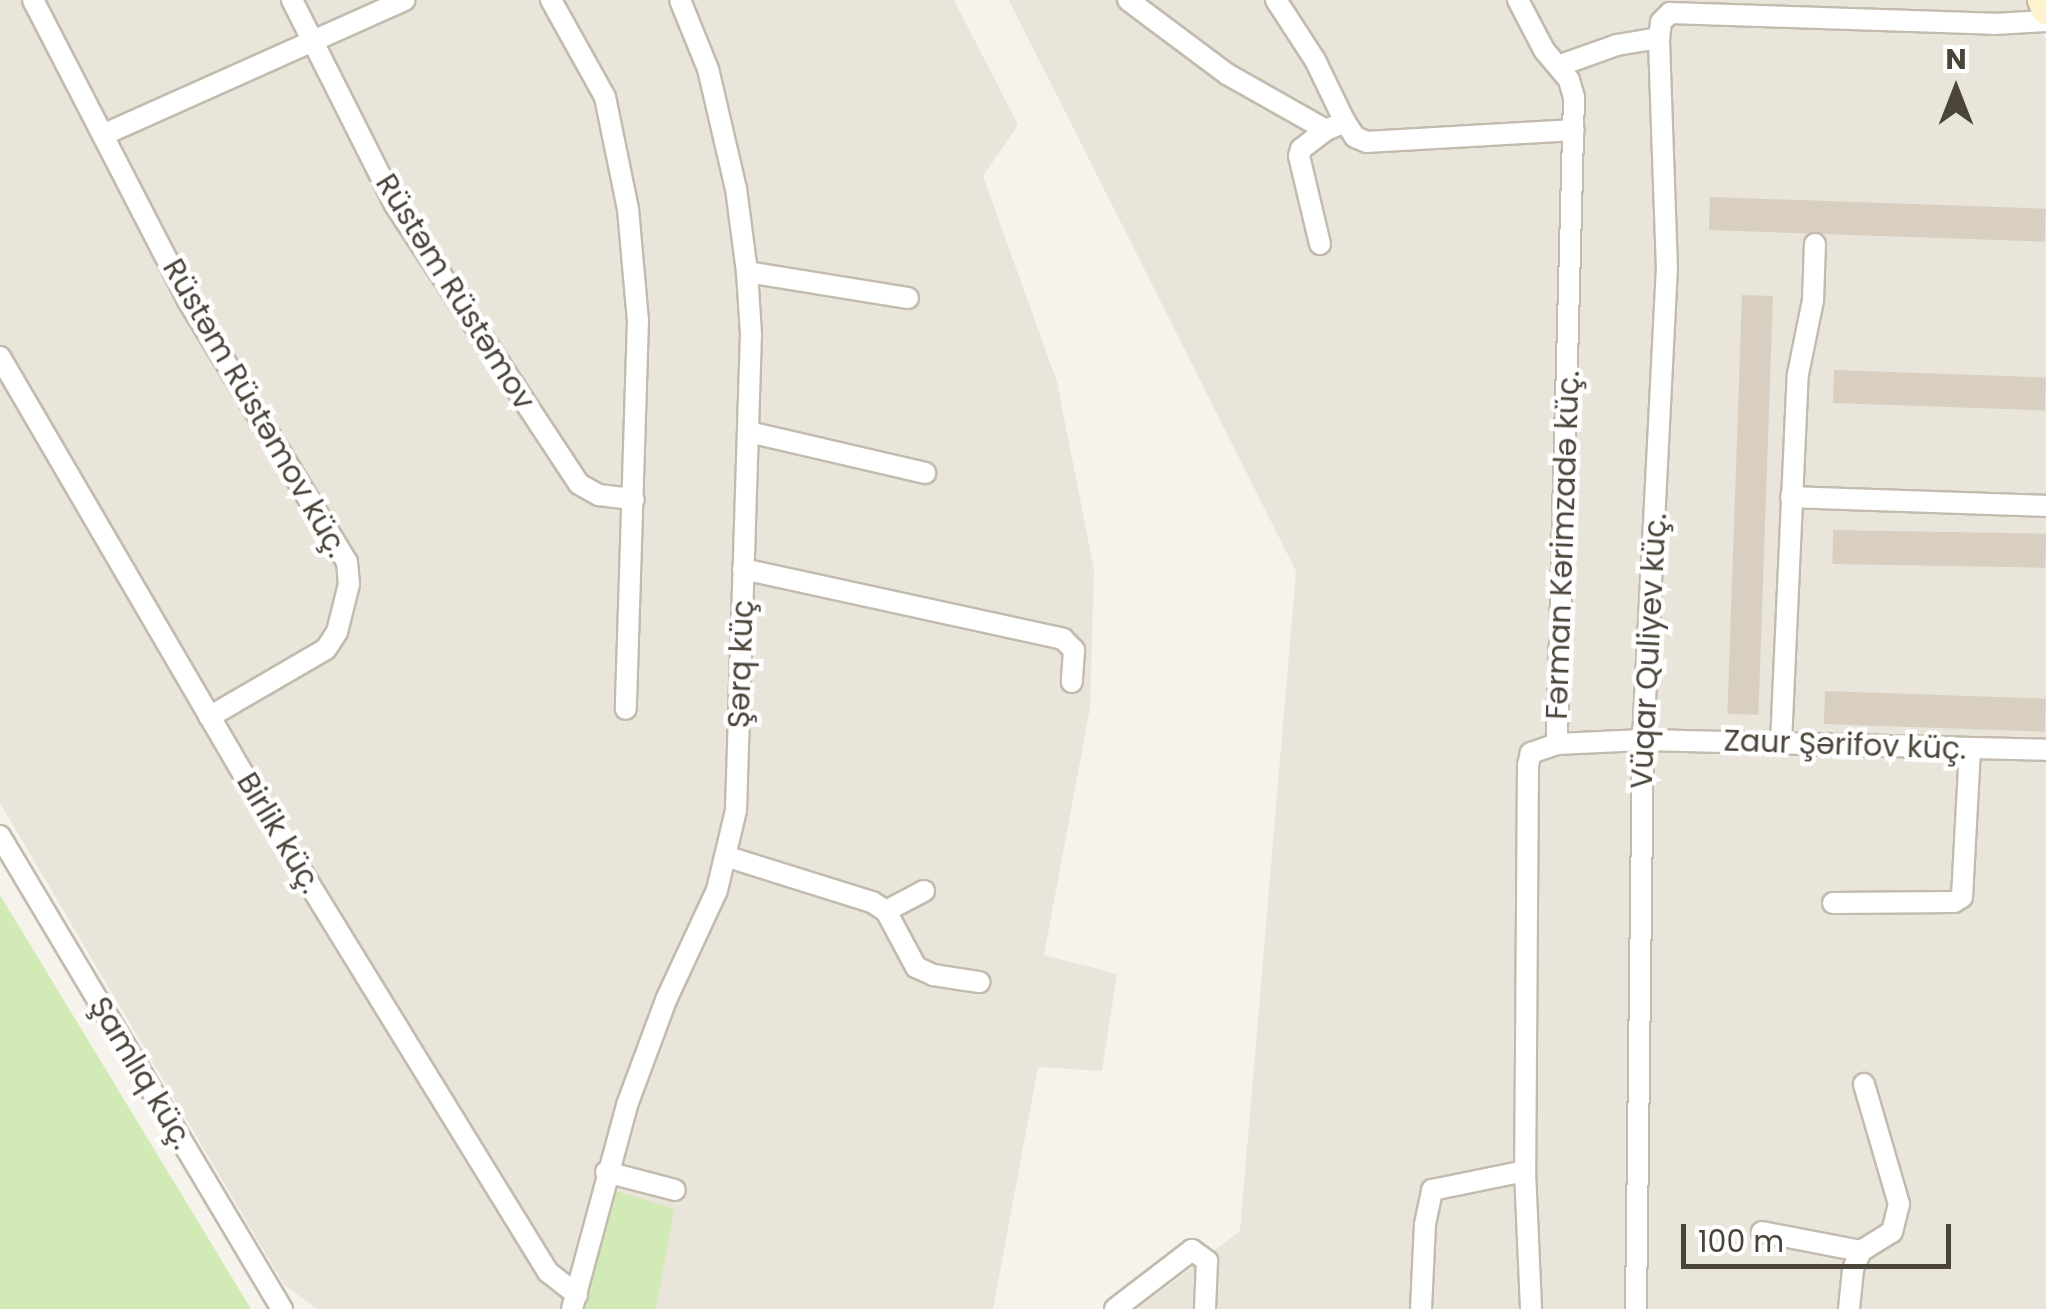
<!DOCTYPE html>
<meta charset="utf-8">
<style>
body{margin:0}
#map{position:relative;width:2046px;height:1309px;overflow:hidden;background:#f6f3ec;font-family:Poppins,sans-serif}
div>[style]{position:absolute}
.residential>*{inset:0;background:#eae5da}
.green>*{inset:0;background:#d2eab5}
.building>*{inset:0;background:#d8cfc1;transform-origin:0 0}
.roads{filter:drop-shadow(2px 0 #c2bbae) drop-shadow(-2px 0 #c2bbae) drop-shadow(0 2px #c2bbae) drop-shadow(0 -2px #c2bbae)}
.street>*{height:20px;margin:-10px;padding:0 10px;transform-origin:10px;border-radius:10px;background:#fff}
.secondary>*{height:28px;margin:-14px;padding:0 14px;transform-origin:14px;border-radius:14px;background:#fff3cd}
span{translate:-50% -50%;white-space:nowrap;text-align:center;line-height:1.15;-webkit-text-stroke:9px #fff;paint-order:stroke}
.street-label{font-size:30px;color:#4b4439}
.north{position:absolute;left:1906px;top:40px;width:100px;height:100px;-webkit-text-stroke:8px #fff;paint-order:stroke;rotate:0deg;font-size:28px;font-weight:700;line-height:40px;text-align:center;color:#4b4439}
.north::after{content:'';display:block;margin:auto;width:35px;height:45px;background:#4b4439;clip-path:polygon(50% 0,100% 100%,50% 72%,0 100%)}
.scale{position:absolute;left:1681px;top:1224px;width:270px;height:45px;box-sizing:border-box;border:5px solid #4b4439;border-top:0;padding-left:12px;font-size:30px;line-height:35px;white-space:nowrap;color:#4b4439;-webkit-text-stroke:8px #fff;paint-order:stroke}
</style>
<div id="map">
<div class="residential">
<div style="clip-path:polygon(0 0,954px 0,1018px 125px,983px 176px,1057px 382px,1094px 570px,1090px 708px,1044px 955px,1117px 974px,1102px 1071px,1038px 1067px,993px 1309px,317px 1309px,284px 1285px,0 803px)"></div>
<div style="clip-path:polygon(1009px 0,2029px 0,2046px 40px,2046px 1309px,1137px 1309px,1240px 1231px,1296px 571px)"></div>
</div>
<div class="green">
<div style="clip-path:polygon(0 895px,251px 1309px,0 1309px)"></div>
<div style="clip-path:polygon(613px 1190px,674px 1209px,656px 1309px,585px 1309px)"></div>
</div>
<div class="building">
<div style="left:1710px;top:197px;width:336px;height:33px;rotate:2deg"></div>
<div style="left:1742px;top:295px;width:31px;height:419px;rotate:2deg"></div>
<div style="left:1834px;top:370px;width:212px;height:33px;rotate:2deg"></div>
<div style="left:1833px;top:530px;width:213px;height:34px;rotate:1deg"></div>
<div style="left:1825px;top:691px;width:221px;height:33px;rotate:2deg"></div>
</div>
<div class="roads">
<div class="street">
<div style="left:33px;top:0;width:336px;rotate:62.7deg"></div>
<div style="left:187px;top:299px;width:308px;rotate:58.7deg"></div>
<div style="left:347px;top:562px;width:22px;rotate:85deg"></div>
<div style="left:349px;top:584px;width:49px;rotate:104deg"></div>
<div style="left:337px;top:632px;width:20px;rotate:123deg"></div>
<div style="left:326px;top:649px;width:135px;rotate:149.8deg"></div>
<div style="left:292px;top:0;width:229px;rotate:63.3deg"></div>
<div style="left:395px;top:205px;width:334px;rotate:56.6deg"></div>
<div style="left:579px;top:484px;width:23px;rotate:29deg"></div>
<div style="left:599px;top:495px;width:35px;rotate:7deg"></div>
<div style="left:551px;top:0;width:111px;rotate:60.9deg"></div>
<div style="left:605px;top:97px;width:114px;rotate:78.4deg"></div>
<div style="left:628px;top:209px;width:111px;rotate:84.9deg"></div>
<div style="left:638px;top:320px;width:389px;rotate:91.8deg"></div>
<div style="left:1128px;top:0;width:124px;rotate:36.8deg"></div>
<div style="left:1227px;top:74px;width:114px;rotate:29.5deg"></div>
<div style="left:1326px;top:130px;width:21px;rotate:-23deg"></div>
<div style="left:1276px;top:0;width:72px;rotate:57deg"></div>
<div style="left:1315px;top:60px;width:69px;rotate:64.2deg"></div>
<div style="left:1345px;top:122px;width:18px;rotate:56deg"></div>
<div style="left:1355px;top:137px;width:13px;rotate:23deg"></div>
<div style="left:1367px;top:142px;width:207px;rotate:-3.3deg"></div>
<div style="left:1518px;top:0;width:56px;rotate:62.5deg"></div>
<div style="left:1544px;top:50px;width:39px;rotate:50deg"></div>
<div style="left:1569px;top:80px;width:18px;rotate:74deg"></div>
<div style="left:1574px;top:97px;width:647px;rotate:91.51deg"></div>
<div style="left:1557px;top:744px;width:28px;rotate:161deg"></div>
<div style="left:1531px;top:753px;width:12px;rotate:104deg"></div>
<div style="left:1528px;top:765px;width:406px;rotate:90.4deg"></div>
<div style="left:1525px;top:1171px;width:138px;rotate:87.5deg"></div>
<div style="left:1670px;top:13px;width:324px;rotate:1.9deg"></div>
<div style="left:1994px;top:24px;width:52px;rotate:-3.3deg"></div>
<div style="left:1558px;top:66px;width:63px;rotate:-19.6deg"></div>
<div style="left:1617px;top:45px;width:43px;rotate:-9.5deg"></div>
<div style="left:105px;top:134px;width:328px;rotate:-24.1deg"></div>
<div style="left:1320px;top:244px;width:90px;rotate:-103.4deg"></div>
<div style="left:1299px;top:156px;width:7px;rotate:-74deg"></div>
<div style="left:1301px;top:149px;width:31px;rotate:-37deg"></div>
<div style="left:747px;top:272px;width:163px;rotate:9.2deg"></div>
<div style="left:0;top:357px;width:536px;rotate:59.75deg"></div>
<div style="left:270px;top:820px;width:531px;rotate:58.41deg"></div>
<div style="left:548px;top:1272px;width:37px;rotate:38deg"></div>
<div style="left:749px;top:432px;width:181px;rotate:13.1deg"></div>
<div style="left:1791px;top:497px;width:255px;rotate:2deg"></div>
<div style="left:743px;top:569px;width:328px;rotate:12.3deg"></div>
<div style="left:1063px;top:639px;width:16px;rotate:45deg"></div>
<div style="left:1074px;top:650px;width:32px;rotate:94deg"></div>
<div style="left:1781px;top:743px;width:369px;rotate:-87.4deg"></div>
<div style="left:1798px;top:374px;width:76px;rotate:-78.5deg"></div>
<div style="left:1813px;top:300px;width:56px;rotate:-88deg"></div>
<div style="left:1557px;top:744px;width:86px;rotate:-2.7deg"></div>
<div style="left:1643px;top:740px;width:403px;rotate:1.4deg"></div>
<div style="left:0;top:836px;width:551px;rotate:59.2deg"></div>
<div style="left:728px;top:857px;width:151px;rotate:17.4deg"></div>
<div style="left:872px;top:902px;width:17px;rotate:33deg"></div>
<div style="left:886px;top:911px;width:64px;rotate:61.8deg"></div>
<div style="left:916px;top:967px;width:19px;rotate:25deg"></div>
<div style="left:933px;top:975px;width:47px;rotate:8.7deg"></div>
<div style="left:1833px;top:903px;width:121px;rotate:-0.5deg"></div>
<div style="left:1954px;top:902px;width:9px;rotate:-32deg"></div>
<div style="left:1962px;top:897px;width:148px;rotate:-86.9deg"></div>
<div style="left:886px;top:911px;width:43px;rotate:-27.8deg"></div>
<div style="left:606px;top:1172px;width:71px;rotate:14.6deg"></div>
<div style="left:1762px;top:1232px;width:101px;rotate:10.9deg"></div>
<div style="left:572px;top:1309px;width:211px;rotate:-74.9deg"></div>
<div style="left:627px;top:1105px;width:112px;rotate:-69.6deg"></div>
<div style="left:666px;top:1000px;width:121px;rotate:-65.1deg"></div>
<div style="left:717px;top:890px;width:82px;rotate:-76.6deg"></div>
<div style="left:736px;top:810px;width:476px;rotate:-88.2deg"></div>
<div style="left:751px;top:334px;width:62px;rotate:-93.7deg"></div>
<div style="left:747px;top:272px;width:84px;rotate:-97.5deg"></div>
<div style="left:736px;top:189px;width:123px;rotate:-103.1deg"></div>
<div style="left:708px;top:69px;width:74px;rotate:-112.1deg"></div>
<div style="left:1115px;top:1309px;width:97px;rotate:-37.5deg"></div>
<div style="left:1192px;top:1250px;width:19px;rotate:36deg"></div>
<div style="left:1207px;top:1261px;width:48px;rotate:92.4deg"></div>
<div style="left:1421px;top:1309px;width:85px;rotate:-87.3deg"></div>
<div style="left:1425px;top:1224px;width:35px;rotate:-78deg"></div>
<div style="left:1432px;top:1190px;width:95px;rotate:-11.5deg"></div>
<div style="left:1636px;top:1309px;width:569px;rotate:-89.3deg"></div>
<div style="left:1643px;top:740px;width:471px;rotate:-87.1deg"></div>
<div style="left:1667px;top:270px;width:232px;rotate:-92deg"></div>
<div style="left:1659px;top:38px;width:16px;rotate:-83deg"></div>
<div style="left:1661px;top:22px;width:13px;rotate:-45deg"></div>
<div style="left:1849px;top:1309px;width:40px;rotate:-84.3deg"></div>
<div style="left:1853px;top:1269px;width:20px;rotate:-66deg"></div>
<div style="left:1861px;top:1251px;width:36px;rotate:-32deg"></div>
<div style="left:1892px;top:1232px;width:29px;rotate:-76deg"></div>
<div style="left:1899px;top:1204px;width:125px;rotate:-106.3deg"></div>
</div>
<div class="secondary">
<div style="left:2042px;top:0;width:11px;rotate:68deg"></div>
</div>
</div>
<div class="street-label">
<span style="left:455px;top:292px;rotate:58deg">Rüstəm Rüstəmov</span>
<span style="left:255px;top:408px;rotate:60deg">Rüstəm Rüstəmov küç.</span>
<span style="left:1563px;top:545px;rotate:-88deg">Fərman Kərimzadə küç.</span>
<span style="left:1649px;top:651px;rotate:-87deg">Vüqar Quliyev küç.</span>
<span style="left:741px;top:664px;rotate:-88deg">Şərq küç</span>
<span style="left:1845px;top:745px;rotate:2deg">Zaur Şərifov küç.</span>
<span style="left:279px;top:833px;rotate:59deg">Birlik küç.</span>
<span style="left:141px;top:1073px;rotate:59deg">Şamlıq küç.</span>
</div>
<div class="north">N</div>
<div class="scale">100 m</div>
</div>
